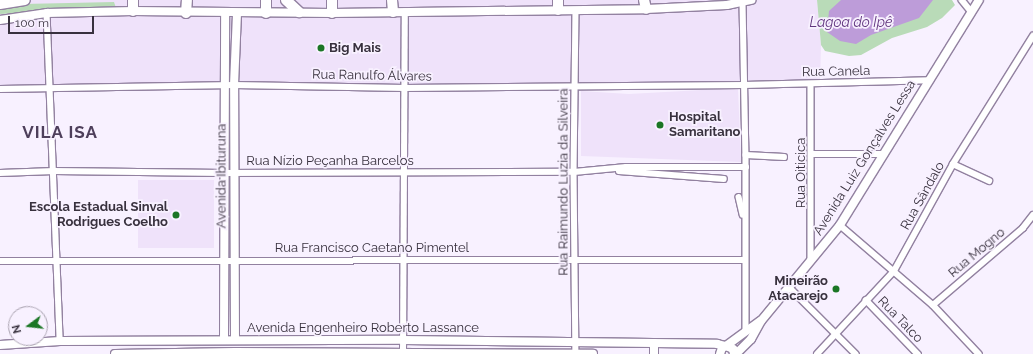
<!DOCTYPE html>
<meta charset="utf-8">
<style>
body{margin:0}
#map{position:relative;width:1033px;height:354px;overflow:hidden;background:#f8f1ff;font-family:Raleway,sans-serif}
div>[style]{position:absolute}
.built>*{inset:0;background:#efe2fa;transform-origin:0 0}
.green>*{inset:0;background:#b9dbb8}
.water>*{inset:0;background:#bd9cd9}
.roads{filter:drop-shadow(1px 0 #9281a0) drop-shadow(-1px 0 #9281a0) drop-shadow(0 1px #9281a0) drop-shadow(0 -1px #9281a0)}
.street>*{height:5.5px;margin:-2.75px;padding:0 2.75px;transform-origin:2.75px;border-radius:2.75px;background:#fff}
.secondary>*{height:8px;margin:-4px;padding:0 4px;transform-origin:4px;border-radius:4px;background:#fff}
.highway>*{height:10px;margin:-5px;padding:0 5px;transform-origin:5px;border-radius:5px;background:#fff}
.dots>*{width:11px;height:11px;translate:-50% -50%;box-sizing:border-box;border:2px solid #f8f1ff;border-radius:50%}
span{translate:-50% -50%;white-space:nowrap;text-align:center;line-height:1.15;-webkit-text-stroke:3.5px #f8f1ff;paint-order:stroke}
.poi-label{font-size:13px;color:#38313e;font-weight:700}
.left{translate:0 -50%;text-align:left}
.right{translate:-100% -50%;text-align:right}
.street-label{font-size:13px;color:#38313e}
.water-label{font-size:14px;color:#60357e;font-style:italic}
.district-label{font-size:17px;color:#4e3f5b;font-weight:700;letter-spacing:1px}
.north{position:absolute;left:8px;top:306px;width:40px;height:40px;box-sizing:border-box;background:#f8f1ff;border:1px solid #aba4b2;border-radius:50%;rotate:255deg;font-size:11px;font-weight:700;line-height:16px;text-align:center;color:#38313e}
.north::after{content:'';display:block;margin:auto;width:14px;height:18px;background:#1b7625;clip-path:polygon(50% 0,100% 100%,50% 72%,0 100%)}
.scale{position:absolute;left:8px;top:16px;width:86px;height:18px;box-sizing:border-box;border:2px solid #38313e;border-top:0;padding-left:5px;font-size:12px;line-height:14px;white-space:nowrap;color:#38313e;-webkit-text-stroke:3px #f8f1ff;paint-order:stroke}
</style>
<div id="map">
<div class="built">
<div style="clip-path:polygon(0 0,817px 0,821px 45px,820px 83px,0 90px)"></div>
<div style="clip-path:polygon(738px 88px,741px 162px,581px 156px,581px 91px,629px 94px)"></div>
<div style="left:214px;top:180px;width:68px;height:76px;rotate:90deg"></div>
</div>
<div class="green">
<div style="clip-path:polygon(817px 0,952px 0,955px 5px,942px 18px,927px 27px,892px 38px,861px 55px,849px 56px,825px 51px,821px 45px)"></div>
<div style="clip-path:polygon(114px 2px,116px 8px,0 14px,0 7px,23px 4px)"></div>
</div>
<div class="water">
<div style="clip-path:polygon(841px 0,933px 0,919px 18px,871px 35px,856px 44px,840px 41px,827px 32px,829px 11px)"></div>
</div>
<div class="roads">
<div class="street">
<div style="left:962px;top:0;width:14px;rotate:51deg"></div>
<div style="left:743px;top:3px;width:152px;rotate:88.9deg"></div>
<div style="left:746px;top:155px;width:176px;rotate:90deg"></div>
<div style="left:576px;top:10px;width:162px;rotate:90.7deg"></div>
<div style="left:574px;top:172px;width:182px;rotate:89.4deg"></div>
<div style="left:47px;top:13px;width:328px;rotate:87.7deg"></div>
<div style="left:811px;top:84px;width:176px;rotate:90deg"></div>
<div style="left:0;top:89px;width:234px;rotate:-1deg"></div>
<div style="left:234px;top:85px;width:171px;rotate:1deg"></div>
<div style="left:405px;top:88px;width:339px;rotate:-0.5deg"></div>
<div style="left:744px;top:85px;width:185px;rotate:-1.5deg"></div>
<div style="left:813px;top:154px;width:69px"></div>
<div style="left:746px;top:155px;width:38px;rotate:3deg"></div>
<div style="left:953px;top:164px;width:40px;rotate:25deg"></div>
<div style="left:619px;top:171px;width:105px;rotate:4.4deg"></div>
<div style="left:0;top:173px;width:54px;rotate:-2.1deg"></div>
<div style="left:54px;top:171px;width:169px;rotate:0.7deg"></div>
<div style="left:223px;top:173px;width:351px;rotate:-0.2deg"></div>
<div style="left:574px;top:172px;width:52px;rotate:-5.5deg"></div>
<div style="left:626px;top:167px;width:120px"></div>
<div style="left:739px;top:197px;width:18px;rotate:77deg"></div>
<div style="left:840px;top:225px;width:123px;rotate:40.7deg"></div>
<div style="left:933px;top:305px;width:67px;rotate:46.8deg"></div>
<div style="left:0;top:261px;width:745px;rotate:-0.08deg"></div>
<div style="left:790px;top:288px;width:93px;rotate:45deg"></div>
<div style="left:866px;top:300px;width:75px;rotate:46.1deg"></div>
<div style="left:933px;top:305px;width:118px;rotate:-40.5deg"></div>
<div style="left:1023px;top:228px;width:16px;rotate:-52deg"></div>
<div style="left:403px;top:354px;width:342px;rotate:-89.7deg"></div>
<div style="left:817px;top:354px;width:113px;rotate:-47.1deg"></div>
<div style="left:894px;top:271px;width:122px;rotate:-61.1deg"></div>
<div style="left:953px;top:164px;width:151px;rotate:-58deg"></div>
</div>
<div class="secondary">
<div style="left:0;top:20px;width:48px;rotate:-8.5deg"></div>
<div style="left:47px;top:13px;width:86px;rotate:-1.3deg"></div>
<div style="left:133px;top:11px;width:199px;rotate:0.6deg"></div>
<div style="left:332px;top:13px;width:314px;rotate:-0.7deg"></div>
<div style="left:646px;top:9px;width:81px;rotate:-2.8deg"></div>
<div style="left:727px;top:5px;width:25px;rotate:-12deg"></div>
<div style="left:224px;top:340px;width:327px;rotate:-89.8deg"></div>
<div style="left:235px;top:340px;width:255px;rotate:-90.2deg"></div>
<div style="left:234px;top:85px;width:72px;rotate:-87.6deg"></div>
<div style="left:654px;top:343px;width:11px;rotate:90deg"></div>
<div style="left:0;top:345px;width:60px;rotate:-3.8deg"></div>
<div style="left:60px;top:341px;width:343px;rotate:-0.2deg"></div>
<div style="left:403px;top:340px;width:314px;rotate:0.7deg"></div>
<div style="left:717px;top:344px;width:9px;rotate:13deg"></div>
<div style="left:726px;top:346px;width:42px;rotate:-36.3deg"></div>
<div style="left:115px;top:354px;width:120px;rotate:-1deg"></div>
<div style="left:235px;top:352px;width:358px;rotate:0.3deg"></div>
<div style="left:720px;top:354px;width:6px;rotate:-72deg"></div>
<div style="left:722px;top:348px;width:4px;rotate:-27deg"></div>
<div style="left:726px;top:346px;width:8px;rotate:23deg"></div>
<div style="left:733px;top:349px;width:5px;rotate:79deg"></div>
<div style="left:736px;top:354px;width:21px;rotate:-45deg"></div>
<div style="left:751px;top:339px;width:21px;rotate:-61deg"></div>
<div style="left:761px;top:321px;width:124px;rotate:-50.5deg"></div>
<div style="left:840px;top:225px;width:264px;rotate:-58.3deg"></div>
</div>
<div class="highway">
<div style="left:286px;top:0;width:18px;rotate:43deg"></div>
<div style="left:392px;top:0;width:12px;rotate:85deg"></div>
<div style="left:558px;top:0;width:10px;rotate:90deg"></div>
<div style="left:644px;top:0;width:9px;rotate:77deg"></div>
<div style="left:0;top:4px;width:25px;rotate:-9deg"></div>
<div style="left:133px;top:11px;width:11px;rotate:-90deg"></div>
<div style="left:186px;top:13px;width:13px;rotate:-86deg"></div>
<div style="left:266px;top:13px;width:13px;rotate:-90deg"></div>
<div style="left:332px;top:13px;width:13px;rotate:-90deg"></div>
</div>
</div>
<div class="dots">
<div style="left:321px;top:48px;background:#1b7625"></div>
<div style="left:660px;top:125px;background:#1b7625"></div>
<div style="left:176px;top:215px;background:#1b7625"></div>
<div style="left:836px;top:289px;background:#1b7625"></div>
</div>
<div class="poi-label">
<span class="left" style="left:329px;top:48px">Big Mais</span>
<span class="left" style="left:669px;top:125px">Hospital<br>Samaritano</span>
<span class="right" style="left:168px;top:215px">Escola Estadual Sinval<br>Rodrigues Coelho</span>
<span class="right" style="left:828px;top:289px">Mineirão<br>Atacarejo</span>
</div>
<div class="street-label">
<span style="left:836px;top:72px;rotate:-1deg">Rua Canela</span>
<span style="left:372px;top:76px;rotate:1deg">Rua Ranulfo Álvares</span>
<span style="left:865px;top:158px;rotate:-58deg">Avenida Luiz Gonçalves Lessa</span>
<span style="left:330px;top:161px">Rua Nízio Peçanha Barcelos</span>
<span style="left:801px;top:173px;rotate:-90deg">Rua Oiticica</span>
<span style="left:222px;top:176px;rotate:-90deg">Avenida Ibituruna</span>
<span style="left:564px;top:182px;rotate:-90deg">Rua Raimundo Luzia da Silveira</span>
<span style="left:923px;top:196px;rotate:-61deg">Rua Sândalo</span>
<span style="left:372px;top:248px">Rua Francisco Caetano Pimentel</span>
<span style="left:977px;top:253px;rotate:-40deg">Rua Mogno</span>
<span style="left:900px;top:320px;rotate:46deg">Rua Talco</span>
<span style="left:363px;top:328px">Avenida Engenheiro Roberto Lassance</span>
</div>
<div class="water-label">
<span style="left:851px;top:22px">Lagoa do Ipê</span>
</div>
<div class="district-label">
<span style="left:60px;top:133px">VILA ISA</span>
</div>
<div class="north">N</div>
<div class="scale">100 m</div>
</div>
